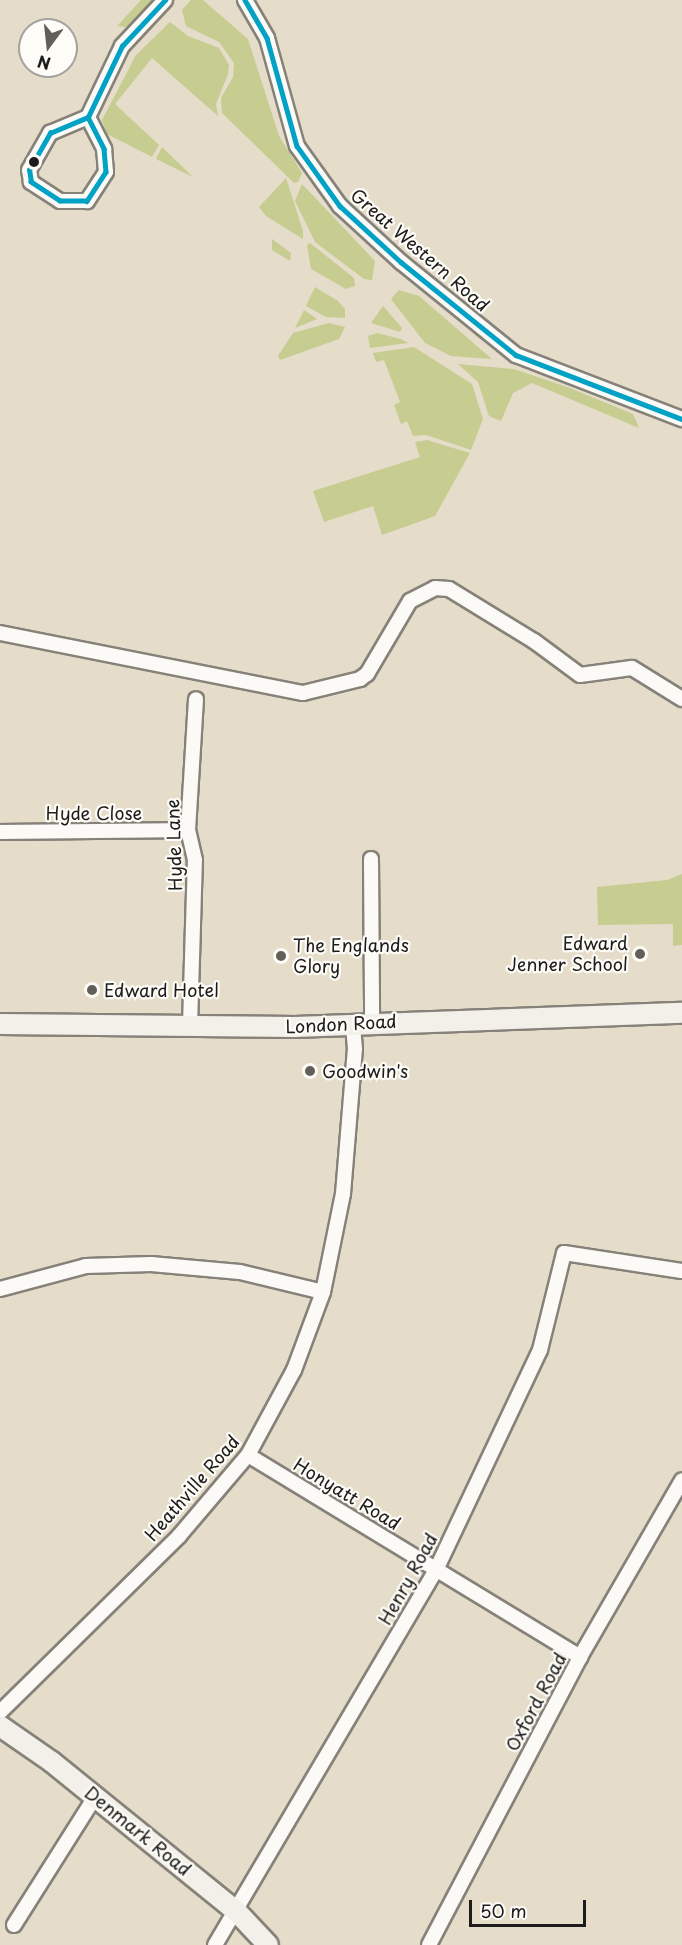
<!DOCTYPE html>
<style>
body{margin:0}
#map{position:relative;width:682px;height:1945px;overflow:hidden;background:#e5dcca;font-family:"Playpen Sans",sans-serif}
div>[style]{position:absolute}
.green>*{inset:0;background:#c7cc91}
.roads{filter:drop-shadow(2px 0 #868279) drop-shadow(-2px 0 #868279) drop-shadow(0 2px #868279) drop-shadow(0 -2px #868279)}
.street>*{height:14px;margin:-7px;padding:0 7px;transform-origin:7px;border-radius:7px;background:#fbfaf7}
.secondary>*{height:20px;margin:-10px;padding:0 10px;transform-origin:10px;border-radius:10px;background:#f3f0e9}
.bus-1>*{height:4.5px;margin:-2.25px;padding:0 2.25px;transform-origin:2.25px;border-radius:2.25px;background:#01a2c5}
.dots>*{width:16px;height:16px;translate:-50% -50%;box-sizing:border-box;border:3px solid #fdfcf7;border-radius:50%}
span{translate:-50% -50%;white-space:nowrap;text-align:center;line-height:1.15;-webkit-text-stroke:4.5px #fdfcf7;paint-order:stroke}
.street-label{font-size:18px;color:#1c1c1c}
.poi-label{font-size:18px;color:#1c1c1c}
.right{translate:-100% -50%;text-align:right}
.left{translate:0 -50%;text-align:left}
.north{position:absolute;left:18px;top:18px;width:60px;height:60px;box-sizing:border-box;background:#fdfcf7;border:2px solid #a3a29f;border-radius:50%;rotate:195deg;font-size:16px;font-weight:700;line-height:24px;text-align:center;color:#1c1c1c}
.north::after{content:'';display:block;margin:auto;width:21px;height:27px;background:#625f59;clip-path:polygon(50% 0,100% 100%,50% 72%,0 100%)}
.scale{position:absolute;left:469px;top:1900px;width:117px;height:27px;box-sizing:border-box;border:3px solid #1c1c1c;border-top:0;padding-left:8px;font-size:18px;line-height:21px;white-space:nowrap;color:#1c1c1c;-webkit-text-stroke:4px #fdfcf7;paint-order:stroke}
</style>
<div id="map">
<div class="green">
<div style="clip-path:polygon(141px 0,153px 0,126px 27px,117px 26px)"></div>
<div style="clip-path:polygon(191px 0,203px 0,248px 39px,279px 136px,302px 173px,298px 182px,294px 183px,222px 113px,221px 98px,233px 77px,234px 63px,219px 42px,186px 26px,182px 10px)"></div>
<div style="clip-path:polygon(170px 22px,188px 36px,219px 48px,229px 65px,228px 74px,216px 104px,218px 116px,152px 58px,115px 104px,159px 145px,152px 157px,107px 134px,102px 120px,136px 55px)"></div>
<div style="clip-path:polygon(162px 147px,193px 177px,156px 159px)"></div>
<div style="clip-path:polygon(286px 178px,303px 231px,303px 239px,266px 216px,259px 207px)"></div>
<div style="clip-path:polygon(302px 184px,375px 261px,372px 280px,364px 279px,315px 242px,295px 201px)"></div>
<div style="clip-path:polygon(272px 239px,291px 253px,290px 261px,272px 250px)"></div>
<div style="clip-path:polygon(310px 243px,354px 278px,355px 286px,346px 289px,311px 269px,307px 245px)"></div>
<div style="clip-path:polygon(315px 287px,338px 301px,345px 309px,345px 318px,326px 317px,306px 306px)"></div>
<div style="clip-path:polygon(399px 290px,419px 296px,492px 359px,451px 356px,425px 343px,391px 299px)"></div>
<div style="clip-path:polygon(383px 306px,402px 328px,400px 332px,371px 323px)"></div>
<div style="clip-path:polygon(304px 310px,317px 319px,295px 328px)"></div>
<div style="clip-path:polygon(329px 323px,345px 327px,339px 339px,280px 360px,278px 356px,293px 333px)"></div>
<div style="clip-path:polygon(377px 333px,401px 339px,408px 343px,370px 348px,368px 336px)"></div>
<div style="clip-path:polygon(414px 347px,472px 384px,483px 419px,471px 450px,426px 435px,413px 436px,407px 421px,401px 424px,394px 405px,400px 402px,384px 360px,376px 362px,373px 353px)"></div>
<div style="clip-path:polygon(458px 364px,514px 369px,570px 388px,633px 414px,639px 428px,532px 383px,513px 393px,501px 421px,489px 416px,478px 382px)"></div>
<div style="clip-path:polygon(427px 440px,470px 453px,435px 516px,382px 535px,373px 506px,324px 522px,313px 491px,420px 457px,415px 442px)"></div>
<div style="clip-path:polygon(682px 874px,682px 945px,673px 946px,673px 924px,598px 925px,597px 887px,667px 880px)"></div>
</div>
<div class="roads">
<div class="street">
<div style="left:245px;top:0;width:44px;rotate:59.9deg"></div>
<div style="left:267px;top:38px;width:112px;rotate:74.5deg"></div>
<div style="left:297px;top:146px;width:74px;rotate:54.4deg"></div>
<div style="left:340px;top:206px;width:83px;rotate:42.6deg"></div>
<div style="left:401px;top:262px;width:148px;rotate:39deg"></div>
<div style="left:516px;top:355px;width:178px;rotate:21.1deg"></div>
<div style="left:88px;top:117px;width:36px;rotate:63deg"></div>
<div style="left:104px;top:149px;width:23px;rotate:85deg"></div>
<div style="left:106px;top:172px;width:35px;rotate:123deg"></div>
<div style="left:87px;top:201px;width:27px;rotate:180deg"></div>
<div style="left:60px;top:201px;width:35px;rotate:-147deg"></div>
<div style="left:31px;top:182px;width:12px;rotate:-99deg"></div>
<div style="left:29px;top:170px;width:43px;rotate:-60.4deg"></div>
<div style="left:50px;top:133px;width:41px;rotate:-22.8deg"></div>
<div style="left:88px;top:117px;width:79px;rotate:-64.4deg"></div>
<div style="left:122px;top:46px;width:63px;rotate:-46.9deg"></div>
<div style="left:0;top:633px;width:309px;rotate:11.2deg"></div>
<div style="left:303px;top:693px;width:59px;rotate:-13.8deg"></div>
<div style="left:360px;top:679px;width:9px;rotate:-36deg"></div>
<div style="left:367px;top:674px;width:85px;rotate:-59.5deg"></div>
<div style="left:410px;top:601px;width:28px;rotate:-27deg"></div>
<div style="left:435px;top:588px;width:14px;rotate:4deg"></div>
<div style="left:449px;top:589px;width:100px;rotate:31.5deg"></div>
<div style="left:534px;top:641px;width:57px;rotate:36.5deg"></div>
<div style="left:580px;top:675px;width:52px;rotate:-7.7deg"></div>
<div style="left:632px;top:668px;width:59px;rotate:31.8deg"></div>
<div style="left:0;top:832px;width:188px;rotate:-0.6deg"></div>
<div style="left:371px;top:859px;width:163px;rotate:89.6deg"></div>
<div style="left:190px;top:1026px;width:166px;rotate:-88.3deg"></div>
<div style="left:195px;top:860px;width:31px;rotate:-103deg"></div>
<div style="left:188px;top:830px;width:131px;rotate:-86.5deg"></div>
<div style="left:0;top:1289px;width:89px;rotate:-15deg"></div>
<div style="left:86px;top:1266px;width:65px;rotate:-1.8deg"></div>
<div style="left:151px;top:1264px;width:89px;rotate:5.1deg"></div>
<div style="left:240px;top:1272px;width:85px;rotate:13.5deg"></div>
<div style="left:248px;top:1455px;width:389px;rotate:31.3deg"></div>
<div style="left:0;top:1712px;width:251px;rotate:-44.5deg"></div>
<div style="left:179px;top:1536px;width:106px;rotate:-49.6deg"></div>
<div style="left:248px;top:1455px;width:97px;rotate:-61.6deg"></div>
<div style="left:294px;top:1370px;width:83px;rotate:-69.6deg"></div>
<div style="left:323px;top:1292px;width:100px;rotate:-78.5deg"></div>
<div style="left:343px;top:1194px;width:145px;rotate:-85.3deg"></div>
<div style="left:355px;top:1049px;width:25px;rotate:-95deg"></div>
<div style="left:14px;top:1925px;width:151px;rotate:-57.7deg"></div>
<div style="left:215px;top:1945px;width:435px;rotate:-59.5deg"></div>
<div style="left:436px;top:1570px;width:243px;rotate:-64.7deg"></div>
<div style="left:540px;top:1350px;width:100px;rotate:-76.1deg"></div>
<div style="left:564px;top:1253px;width:119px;rotate:8.7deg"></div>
<div style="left:429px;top:1945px;width:325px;rotate:-62.3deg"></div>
<div style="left:580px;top:1657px;width:204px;rotate:-60deg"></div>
</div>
<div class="secondary">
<div style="left:0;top:1024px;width:295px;rotate:0.6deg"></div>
<div style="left:295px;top:1027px;width:387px;rotate:-2.1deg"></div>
<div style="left:0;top:1726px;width:63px;rotate:34.7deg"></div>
<div style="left:52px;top:1762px;width:235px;rotate:39deg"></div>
<div style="left:235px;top:1910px;width:48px;rotate:46.7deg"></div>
</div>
</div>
<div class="bus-1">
<div style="left:245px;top:0;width:44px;rotate:59.9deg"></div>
<div style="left:267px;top:38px;width:112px;rotate:74.5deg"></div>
<div style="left:297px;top:146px;width:74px;rotate:54.4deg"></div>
<div style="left:340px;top:206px;width:83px;rotate:42.6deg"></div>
<div style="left:401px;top:262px;width:148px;rotate:39deg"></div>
<div style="left:516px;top:355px;width:178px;rotate:21.1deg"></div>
<div style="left:88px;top:117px;width:36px;rotate:63deg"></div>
<div style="left:104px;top:149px;width:23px;rotate:85deg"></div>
<div style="left:106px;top:172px;width:35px;rotate:123deg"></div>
<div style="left:87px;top:201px;width:27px;rotate:180deg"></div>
<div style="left:60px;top:201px;width:35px;rotate:-147deg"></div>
<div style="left:31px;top:182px;width:12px;rotate:-99deg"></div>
<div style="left:29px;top:170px;width:43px;rotate:-60.4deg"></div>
<div style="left:50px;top:133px;width:41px;rotate:-22.8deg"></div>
<div style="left:88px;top:117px;width:79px;rotate:-64.4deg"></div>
<div style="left:122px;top:46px;width:63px;rotate:-46.9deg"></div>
</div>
<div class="dots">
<div style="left:34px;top:162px;background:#1c1c1c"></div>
<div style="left:640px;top:954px;background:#625f59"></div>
<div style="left:281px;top:956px;background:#625f59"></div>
<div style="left:92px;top:990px;background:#625f59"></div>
<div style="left:310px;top:1071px;background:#625f59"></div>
</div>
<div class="street-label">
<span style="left:420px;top:250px;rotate:41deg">Great Western Road</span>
<span style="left:94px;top:813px">Hyde Close</span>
<span style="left:174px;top:845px;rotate:-92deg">Hyde Lane</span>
<span style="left:341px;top:1024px;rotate:-3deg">London Road</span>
<span style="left:192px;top:1488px;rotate:-49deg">Heathville Road</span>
<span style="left:347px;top:1494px;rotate:31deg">Honyatt Road</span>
<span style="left:408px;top:1579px;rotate:-61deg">Henry Road</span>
<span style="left:536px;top:1702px;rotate:-62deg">Oxford Road</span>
<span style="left:138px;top:1831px;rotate:39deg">Denmark Road</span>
</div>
<div class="poi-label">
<span class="right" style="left:628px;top:954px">Edward<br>Jenner School</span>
<span class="left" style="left:293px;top:956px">The Englands<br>Glory</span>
<span class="left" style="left:104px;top:990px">Edward Hotel</span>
<span class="left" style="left:322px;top:1071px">Goodwin's</span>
</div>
<div class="north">N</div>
<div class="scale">50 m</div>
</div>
